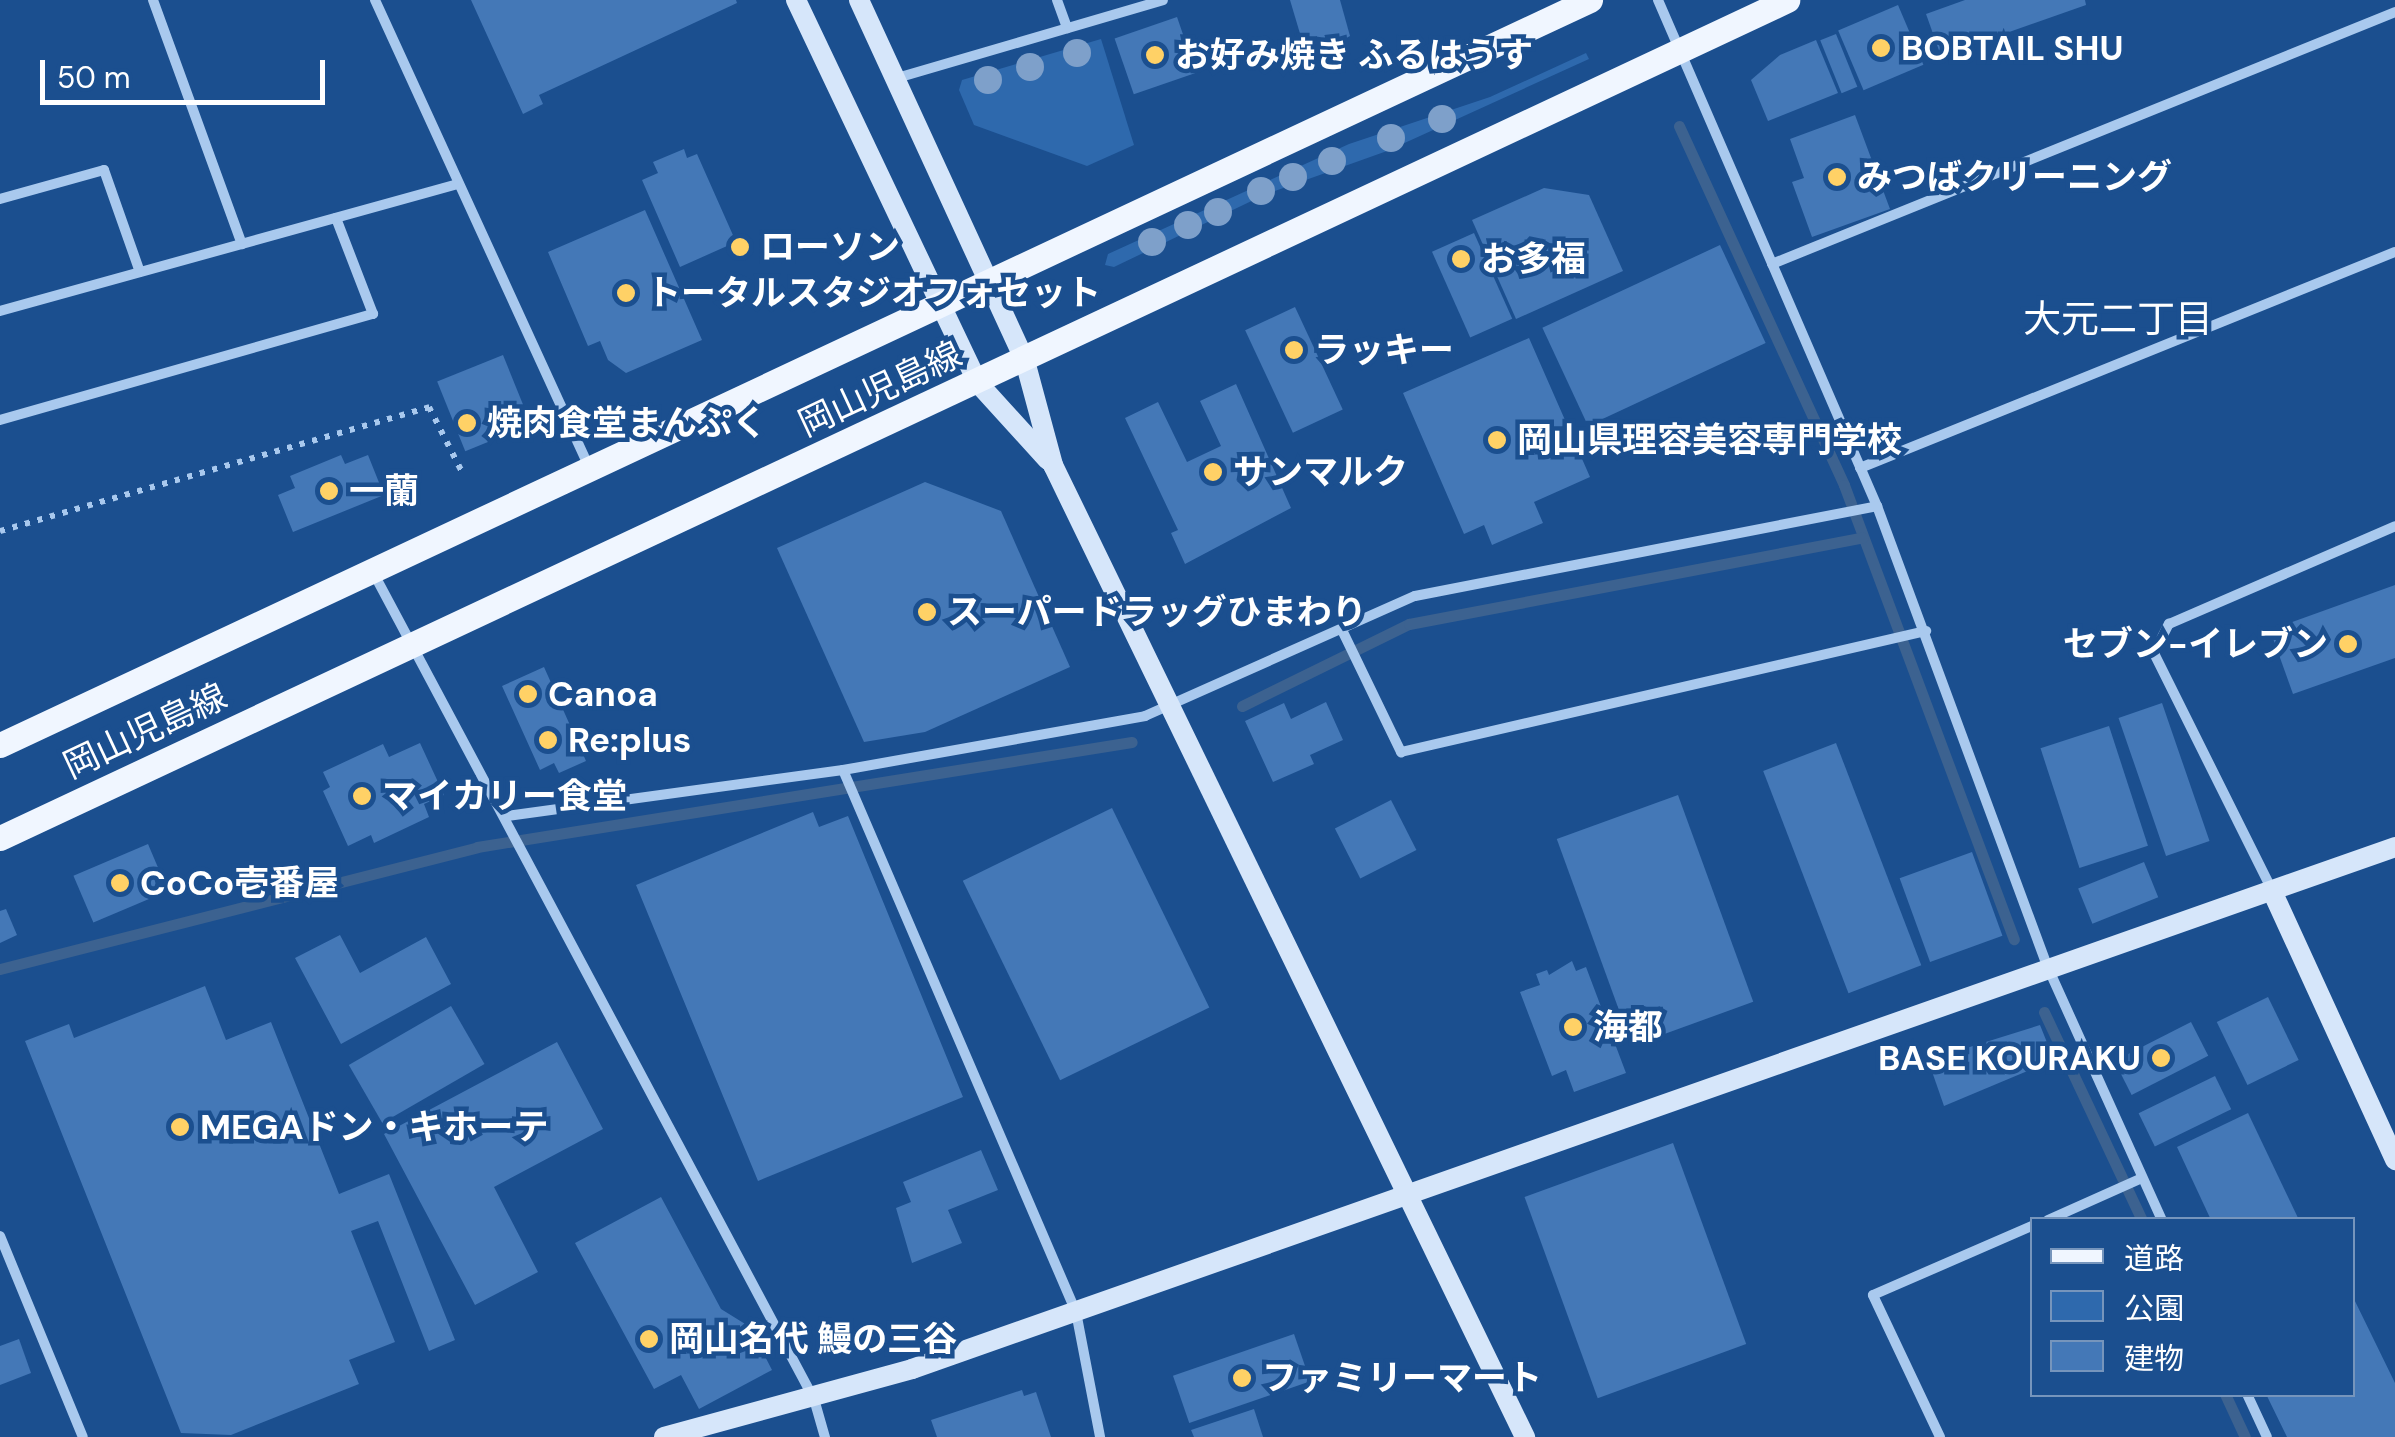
<!DOCTYPE html>
<meta charset="utf-8">
<style>
body{margin:0}
#map{position:relative;width:2395px;height:1437px;overflow:hidden;background:#1b4f8f;font-family:"DM Sans","Noto Sans JP",sans-serif}
div>[style]{position:absolute}
.green>*{inset:0;background:#2e69ad}
.stream>*{height:11px;margin:-5.5px;padding:0 5.5px;transform-origin:5.5px;border-radius:5.5px;background:#3c6290}
.building>*{inset:0;background:#4478b7;transform-origin:0 0}
.path>*{height:6px;margin-top:-3px;transform-origin:0;background:repeating-linear-gradient(90deg,#a9c9ee 0 5px,transparent 0 13px)}
.street>*{height:10px;margin:-5px;padding:0 5px;transform-origin:5px;border-radius:5px;background:#a9c9ee}
.secondary>*{height:20px;margin:-10px;padding:0 10px;transform-origin:10px;border-radius:10px;background:#d6e6fa}
.primary>*{height:25px;margin:-12.5px;padding:0 12.5px;transform-origin:12.5px;border-radius:12.5px;background:#f0f6ff}
.trees>*{width:28px;height:28px;margin:-14px;border-radius:50%;background:#7ea0ca}
.dots>*{width:28px;height:28px;translate:-50% -50%;box-sizing:border-box;border:5px solid #1b4f8f;border-radius:50%}
span{translate:-50% -50%;white-space:nowrap;text-align:center;line-height:1.15;-webkit-text-stroke:9px #1b4f8f;paint-order:stroke}
.poi-label{font-size:35px;color:#fff;font-weight:700}
.left{translate:0 -50%;text-align:left}
.right{translate:-100% -50%;text-align:right}
.street-label{font-size:35px;color:#fff}
.neighbourhood-label{font-size:38px;color:#fff}
.legend{position:absolute;left:2030px;top:1217px;width:325px;height:180px;box-sizing:border-box;background:#1b4f8f;border:2px solid #7695bc;margin:0;padding:12px 18px;list-style:none;font-size:30px;color:#fff}
.legend li{display:flex;align-items:center;gap:20px;height:50px}
.legend b{width:50px;border:2px solid #7695bc}
.scale{position:absolute;left:40px;top:60px;width:285px;height:45px;box-sizing:border-box;border:5px solid #fff;border-top:0;padding-left:12px;font-size:30px;line-height:35px;white-space:nowrap;color:#fff;-webkit-text-stroke:8px #1b4f8f;paint-order:stroke}
</style>
<div id="map">
<div class="green">
<div style="clip-path:polygon(1101px 39px,1134px 145px,1087px 166px,974px 125px,959px 90px,962px 80px)"></div>
<div style="clip-path:polygon(1586px 53px,1589px 59px,1387px 151px,1264px 195px,1114px 267px,1105px 265px,1108px 254px,1349px 144px,1490px 97px)"></div>
</div>
<div class="stream">
<div style="left:1679px;top:126px;width:395px;rotate:65.3deg"></div>
<div style="left:1844px;top:485px;width:485px;rotate:69.5deg"></div>
<div style="left:1242px;top:706px;width:186px;rotate:-26.2deg"></div>
<div style="left:1409px;top:624px;width:462px;rotate:-10.8deg"></div>
<div style="left:0;top:969px;width:492px;rotate:-14.3deg"></div>
<div style="left:477px;top:847px;width:663px;rotate:-9.11deg"></div>
<div style="left:2044px;top:1012px;width:230px;rotate:64.8deg"></div>
<div style="left:2225px;top:1394px;width:47px;rotate:65.1deg"></div>
</div>
<div class="building">
<div style="clip-path:polygon(471px 0,736px 0,737px 3px,539px 95px,543px 104px,523px 114px)"></div>
<div style="clip-path:polygon(1290px 0,1340px 0,1350px 36px,1332px 46px,1304px 47px)"></div>
<div style="clip-path:polygon(1965px 0,2085px 0,2086px 5px,1941px 56px,1926px 14px)"></div>
<div style="left:1898px;top:5px;width:65px;height:65px;rotate:67deg"></div>
<div style="left:1177px;top:17px;width:59px;height:66px;rotate:71deg"></div>
<div style="left:1836px;top:34px;width:57px;height:17px;rotate:68deg"></div>
<div style="clip-path:polygon(1816px 40px,1838px 93px,1768px 121px,1751px 80px,1780px 55px)"></div>
<div style="clip-path:polygon(1855px 115px,1890px 209px,1812px 237px,1792px 182px,1804px 178px,1790px 139px)"></div>
<div style="clip-path:polygon(684px 149px,687px 158px,697px 154px,736px 242px,680px 267px,642px 180px,658px 173px,653px 162px)"></div>
<div style="clip-path:polygon(1544px 188px,1589px 195px,1623px 271px,1516px 319px,1472px 220px)"></div>
<div style="clip-path:polygon(645px 210px,702px 340px,626px 373px,608px 360px,600px 341px,588px 346px,548px 252px)"></div>
<div style="left:1474px;top:233px;width:94px;height:46px;rotate:66deg"></div>
<div style="left:1720px;top:245px;width:108px;height:196px;rotate:65deg"></div>
<div style="left:1295px;top:307px;width:113px;height:55px;rotate:65deg"></div>
<div style="clip-path:polygon(1529px 338px,1590px 477px,1534px 502px,1543px 523px,1492px 545px,1484px 525px,1464px 534px,1403px 393px)"></div>
<div style="left:503px;top:355px;width:75px;height:71px;rotate:68deg"></div>
<div style="clip-path:polygon(1236px 384px,1291px 508px,1185px 564px,1171px 533px,1178px 530px,1125px 418px,1158px 402px,1187px 462px,1221px 446px,1200px 401px)"></div>
<div style="clip-path:polygon(341px 455px,345px 464px,368px 455px,384px 495px,293px 532px,278px 495px,295px 488px,290px 476px)"></div>
<div style="clip-path:polygon(925px 482px,1001px 511px,1070px 667px,925px 732px,864px 742px,777px 548px)"></div>
<div style="clip-path:polygon(2395px 585px,2395px 658px,2293px 694px,2270px 630px)"></div>
<div style="clip-path:polygon(544px 667px,586px 761px,559px 773px,554px 763px,540px 770px,502px 686px)"></div>
<div style="clip-path:polygon(1326px 702px,1343px 740px,1310px 755px,1314px 764px,1273px 782px,1245px 721px,1284px 703px,1291px 719px)"></div>
<div style="left:2162px;top:703px;width:146px;height:46px;rotate:71deg"></div>
<div style="left:2109px;top:726px;width:126px;height:72px;rotate:72deg"></div>
<div style="clip-path:polygon(420px 743px,444px 795px,424px 804px,429px 817px,374px 843px,371px 835px,348px 846px,323px 791px,330px 787px,323px 772px,383px 744px,389px 757px)"></div>
<div style="left:1836px;top:743px;width:238px;height:78px;rotate:69deg"></div>
<div style="left:1678px;top:795px;width:220px;height:129px;rotate:70deg"></div>
<div style="left:1391px;top:800px;width:56px;height:63px;rotate:63deg"></div>
<div style="left:1112px;top:808px;width:222px;height:166px;rotate:64deg"></div>
<div style="clip-path:polygon(813px 812px,819px 827px,848px 816px,963px 1097px,758px 1181px,636px 885px)"></div>
<div style="left:148px;top:844px;width:51px;height:81px;rotate:67deg"></div>
<div style="left:1972px;top:852px;width:89px;height:77px;rotate:70deg"></div>
<div style="left:2144px;top:862px;width:38px;height:71px;rotate:68deg"></div>
<div style="clip-path:polygon(6px 909px,17px 935px,0 943px,0 911px)"></div>
<div style="clip-path:polygon(340px 935px,360px 973px,426px 937px,451px 984px,341px 1044px,295px 958px)"></div>
<div style="clip-path:polygon(1572px 961px,1576px 971px,1586px 967px,1626px 1073px,1574px 1092px,1566px 1070px,1552px 1076px,1520px 992px,1540px 985px,1536px 974px,1547px 970px,1549px 975px)"></div>
<div style="clip-path:polygon(205px 986px,226px 1040px,271px 1022px,339px 1194px,389px 1174px,455px 1340px,429px 1351px,378px 1221px,351px 1231px,395px 1342px,349px 1360px,359px 1384px,231px 1435px,181px 1433px,25px 1041px,69px 1024px,74px 1038px)"></div>
<div style="left:2268px;top:997px;width:70px;height:57px;rotate:64deg"></div>
<div style="left:451px;top:1006px;width:67px;height:118px;rotate:60deg"></div>
<div style="left:2191px;top:1022px;width:38px;height:86px;rotate:63deg"></div>
<div style="clip-path:polygon(2040px 1025px,2054px 1060px,1944px 1106px,1928px 1060px)"></div>
<div style="clip-path:polygon(557px 1042px,603px 1129px,494px 1187px,538px 1272px,475px 1305px,384px 1134px)"></div>
<div style="left:2215px;top:1076px;width:37px;height:85px;rotate:64deg"></div>
<div style="clip-path:polygon(2248px 1113px,2299px 1220px,2211px 1220px,2177px 1147px)"></div>
<div style="left:1673px;top:1143px;width:214px;height:158px;rotate:70deg"></div>
<div style="clip-path:polygon(981px 1150px,998px 1190px,948px 1210px,962px 1243px,912px 1263px,896px 1208px,911px 1202px,903px 1182px)"></div>
<div style="clip-path:polygon(661px 1197px,721px 1309px,750px 1327px,772px 1370px,699px 1409px,681px 1375px,654px 1389px,575px 1243px)"></div>
<div style="clip-path:polygon(2352px 1295px,2395px 1383px,2395px 1437px,2287px 1437px,2266px 1394px,2352px 1394px)"></div>
<div style="left:1294px;top:1334px;width:50px;height:128px;rotate:71deg"></div>
<div style="clip-path:polygon(19px 1339px,31px 1373px,0 1385px,0 1346px)"></div>
<div style="clip-path:polygon(1022px 1390px,1024px 1396px,1036px 1392px,1051px 1437px,937px 1437px,931px 1420px)"></div>
<div style="clip-path:polygon(1254px 1409px,1263px 1437px,1194px 1437px,1191px 1430px)"></div>
</div>
<div class="path">
<div style="left:0;top:531px;width:447px;rotate:-16.1deg"></div>
<div style="left:429px;top:407px;width:77px;rotate:63.1deg"></div>
</div>
<div class="street">
<div style="left:153px;top:0;width:260px;rotate:70deg"></div>
<div style="left:375px;top:0;width:514px;rotate:65.38deg"></div>
<div style="left:1057px;top:0;width:30px;rotate:70deg"></div>
<div style="left:1658px;top:0;width:551px;rotate:66.6deg"></div>
<div style="left:1877px;top:506px;width:495px;rotate:69.7deg"></div>
<div style="left:2049px;top:970px;width:274px;rotate:65.7deg"></div>
<div style="left:897px;top:78px;width:277px;rotate:-16.3deg"></div>
<div style="left:0;top:199px;width:108px;rotate:-15.6deg"></div>
<div style="left:104px;top:170px;width:108px;rotate:70.6deg"></div>
<div style="left:1772px;top:264px;width:672px;rotate:-22.02deg"></div>
<div style="left:0;top:311px;width:476px;rotate:-15.5deg"></div>
<div style="left:0;top:420px;width:388px;rotate:-15.9deg"></div>
<div style="left:373px;top:314px;width:103px;rotate:-111.1deg"></div>
<div style="left:1860px;top:468px;width:577px;rotate:-21.99deg"></div>
<div style="left:374px;top:574px;width:935px;rotate:61.93deg"></div>
<div style="left:814px;top:1399px;width:40px;rotate:74deg"></div>
<div style="left:1342px;top:630px;width:136px;rotate:64.2deg"></div>
<div style="left:1401px;top:752px;width:539px;rotate:-12.98deg"></div>
<div style="left:843px;top:770px;width:590px;rotate:66.74deg"></div>
<div style="left:1076px;top:1312px;width:127px;rotate:79.1deg"></div>
<div style="left:507px;top:816px;width:339px;rotate:-7.8deg"></div>
<div style="left:843px;top:770px;width:307px;rotate:-10.1deg"></div>
<div style="left:1145px;top:716px;width:295px;rotate:-24deg"></div>
<div style="left:1415px;top:596px;width:471px;rotate:-11deg"></div>
<div style="left:2272px;top:890px;width:265px;rotate:-116.5deg"></div>
<div style="left:2154px;top:653px;width:33px;rotate:-63deg"></div>
<div style="left:2169px;top:624px;width:246px;rotate:-23.4deg"></div>
<div style="left:2048px;top:1220px;width:103px;rotate:-24.1deg"></div>
<div style="left:0;top:1236px;width:217px;rotate:67.6deg"></div>
<div style="left:2247px;top:1394px;width:47px;rotate:65.1deg"></div>
<div style="left:1940px;top:1437px;width:157px;rotate:-115.3deg"></div>
<div style="left:1873px;top:1295px;width:173px;rotate:-23.5deg"></div>
</div>
<div class="secondary">
<div style="left:796px;top:0;width:423px;rotate:64.6deg"></div>
<div style="left:977px;top:382px;width:105px;rotate:47.7deg"></div>
<div style="left:859px;top:0;width:397px;rotate:65.3deg"></div>
<div style="left:1025px;top:361px;width:108px;rotate:74.9deg"></div>
<div style="left:1053px;top:465px;width:1081px;rotate:64.1deg"></div>
<div style="left:2272px;top:891px;width:296px;rotate:65.4deg"></div>
<div style="left:664px;top:1437px;width:257px;rotate:-15.3deg"></div>
<div style="left:912px;top:1369px;width:1572px;rotate:-19.39deg"></div>
</div>
<div class="primary">
<div style="left:0;top:745px;width:1756px;rotate:-25.11deg"></div>
<div style="left:0;top:838px;width:1974px;rotate:-25.12deg"></div>
</div>
<div class="trees">
<div style="left:1077px;top:53px"></div>
<div style="left:1030px;top:67px"></div>
<div style="left:988px;top:80px"></div>
<div style="left:1442px;top:119px"></div>
<div style="left:1391px;top:138px"></div>
<div style="left:1332px;top:161px"></div>
<div style="left:1293px;top:177px"></div>
<div style="left:1261px;top:191px"></div>
<div style="left:1218px;top:212px"></div>
<div style="left:1188px;top:225px"></div>
<div style="left:1152px;top:242px"></div>
</div>
<div class="dots">
<div style="left:1881px;top:48px;background:#ffd166"></div>
<div style="left:1155px;top:55px;background:#ffd166"></div>
<div style="left:1837px;top:177px;background:#ffd166"></div>
<div style="left:740px;top:247px;background:#ffd166"></div>
<div style="left:1461px;top:259px;background:#ffd166"></div>
<div style="left:626px;top:293px;background:#ffd166"></div>
<div style="left:1294px;top:350px;background:#ffd166"></div>
<div style="left:467px;top:423px;background:#ffd166"></div>
<div style="left:1497px;top:440px;background:#ffd166"></div>
<div style="left:1213px;top:472px;background:#ffd166"></div>
<div style="left:329px;top:491px;background:#ffd166"></div>
<div style="left:927px;top:612px;background:#ffd166"></div>
<div style="left:2348px;top:644px;background:#ffd166"></div>
<div style="left:528px;top:694px;background:#ffd166"></div>
<div style="left:548px;top:740px;background:#ffd166"></div>
<div style="left:362px;top:796px;background:#ffd166"></div>
<div style="left:120px;top:883px;background:#ffd166"></div>
<div style="left:1573px;top:1027px;background:#ffd166"></div>
<div style="left:2161px;top:1058px;background:#ffd166"></div>
<div style="left:180px;top:1127px;background:#ffd166"></div>
<div style="left:649px;top:1339px;background:#ffd166"></div>
<div style="left:1242px;top:1378px;background:#ffd166"></div>
</div>
<div class="poi-label">
<span class="left" style="left:1901px;top:48px">BOBTAIL SHU</span>
<span class="left" style="left:1175px;top:55px">お好み焼き ふるはうす</span>
<span class="left" style="left:1857px;top:177px">みつばクリーニング</span>
<span class="left" style="left:760px;top:247px">ローソン</span>
<span class="left" style="left:1481px;top:259px">お多福</span>
<span class="left" style="left:646px;top:293px">トータルスタジオフォセット</span>
<span class="left" style="left:1314px;top:350px">ラッキー</span>
<span class="left" style="left:487px;top:423px">焼肉食堂まんぷく</span>
<span class="left" style="left:1517px;top:440px">岡山県理容美容専門学校</span>
<span class="left" style="left:1233px;top:472px">サンマルク</span>
<span class="left" style="left:349px;top:491px">一蘭</span>
<span class="left" style="left:947px;top:612px">スーパードラッグひまわり</span>
<span class="right" style="left:2328px;top:644px">セブン-イレブン</span>
<span class="left" style="left:548px;top:694px">Canoa</span>
<span class="left" style="left:568px;top:740px">Re:plus</span>
<span class="left" style="left:382px;top:796px">マイカリー食堂</span>
<span class="left" style="left:140px;top:883px">CoCo壱番屋</span>
<span class="left" style="left:1593px;top:1027px">海都</span>
<span class="right" style="left:2141px;top:1058px">BASE KOURAKU</span>
<span class="left" style="left:200px;top:1127px">MEGAドン・キホーテ</span>
<span class="left" style="left:669px;top:1339px">岡山名代 鰻の三谷</span>
<span class="left" style="left:1262px;top:1378px">ファミリーマート</span>
</div>
<div class="street-label">
<span style="left:880px;top:389px;rotate:-25deg">岡山児島線</span>
<span style="left:145px;top:731px;rotate:-25deg">岡山児島線</span>
</div>
<div class="neighbourhood-label">
<span style="left:2118px;top:320px">大元二丁目</span>
</div>
<ul class="legend">
<li><b style="height:12px;background:#f0f6ff"></b>道路</li>
<li><b style="height:28px;background:#2e69ad"></b>公園</li>
<li><b style="height:28px;background:#4478b7"></b>建物</li>
</ul>
<div class="scale">50 m</div>
</div>
